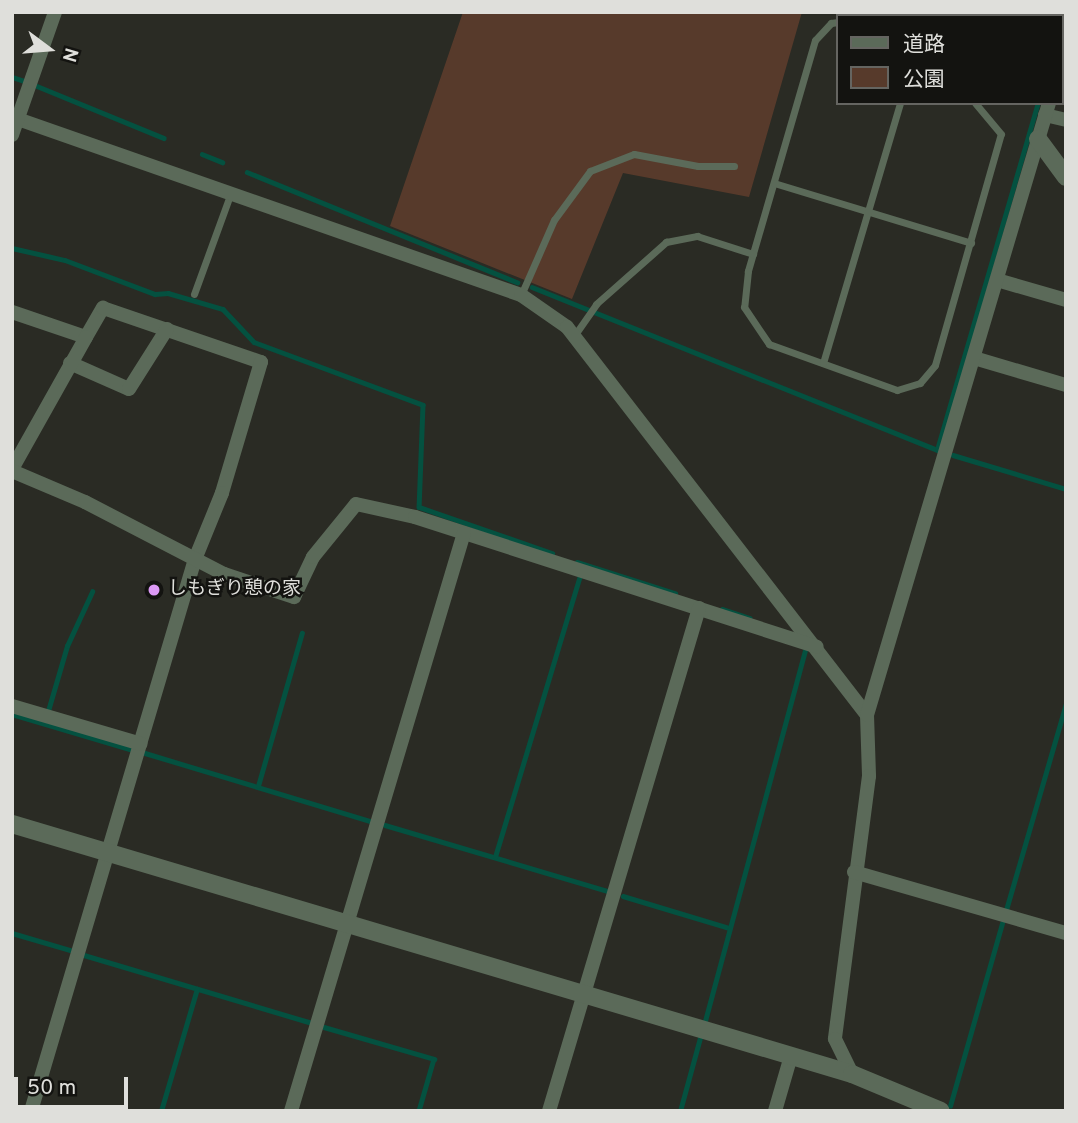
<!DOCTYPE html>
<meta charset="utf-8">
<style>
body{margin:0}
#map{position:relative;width:1078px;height:1123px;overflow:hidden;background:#2a2b24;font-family:Overpass,"Noto Sans JP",sans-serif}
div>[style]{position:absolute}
.green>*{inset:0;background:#573a2b}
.stream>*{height:4.5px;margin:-2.25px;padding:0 2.25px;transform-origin:2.25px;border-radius:2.25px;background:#045140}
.service>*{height:7px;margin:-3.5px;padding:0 3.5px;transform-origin:3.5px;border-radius:3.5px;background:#5b6a59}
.minor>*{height:14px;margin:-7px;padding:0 7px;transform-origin:7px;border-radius:7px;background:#5b6a59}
.tertiary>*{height:18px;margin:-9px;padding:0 9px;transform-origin:9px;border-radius:9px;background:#5b6a59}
.dots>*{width:19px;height:19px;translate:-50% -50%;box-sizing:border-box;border:4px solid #131310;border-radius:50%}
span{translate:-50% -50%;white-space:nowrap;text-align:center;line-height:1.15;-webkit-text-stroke:5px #131310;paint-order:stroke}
.poi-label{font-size:19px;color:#dfdfdb}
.left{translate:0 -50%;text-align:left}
.frame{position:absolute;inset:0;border:14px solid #dfdfdb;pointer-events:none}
.legend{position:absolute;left:836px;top:14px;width:228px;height:91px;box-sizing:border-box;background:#131310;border:2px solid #656561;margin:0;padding:9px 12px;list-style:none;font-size:21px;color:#dfdfdb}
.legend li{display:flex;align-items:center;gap:14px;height:35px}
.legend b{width:35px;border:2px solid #656561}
.north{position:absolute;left:14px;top:14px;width:70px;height:70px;-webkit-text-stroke:5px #131310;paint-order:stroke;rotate:106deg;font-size:19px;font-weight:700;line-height:28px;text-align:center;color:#dfdfdb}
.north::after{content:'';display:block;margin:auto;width:24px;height:32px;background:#dfdfdb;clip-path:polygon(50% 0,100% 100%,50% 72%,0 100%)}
.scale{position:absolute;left:14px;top:1077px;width:114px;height:32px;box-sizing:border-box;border:4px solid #dfdfdb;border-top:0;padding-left:9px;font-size:21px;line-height:24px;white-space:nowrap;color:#dfdfdb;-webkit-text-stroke:5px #131310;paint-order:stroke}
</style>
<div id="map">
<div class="green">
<div style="clip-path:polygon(463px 12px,802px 12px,749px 197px,623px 173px,572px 299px,390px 226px)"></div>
</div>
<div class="stream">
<div style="left:1025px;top:12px;width:9px;rotate:27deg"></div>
<div style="left:1062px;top:28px;width:4px;rotate:14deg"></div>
<div style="left:12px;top:77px;width:13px;rotate:18deg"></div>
<div style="left:37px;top:86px;width:137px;rotate:22.3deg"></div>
<div style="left:202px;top:154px;width:22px;rotate:22deg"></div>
<div style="left:247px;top:172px;width:292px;rotate:22.2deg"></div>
<div style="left:12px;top:248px;width:54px;rotate:12.8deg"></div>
<div style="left:65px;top:260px;width:96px;rotate:20.7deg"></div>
<div style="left:155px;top:294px;width:13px;rotate:-4deg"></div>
<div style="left:168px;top:293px;width:57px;rotate:16.2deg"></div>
<div style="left:223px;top:309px;width:45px;rotate:46.8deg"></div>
<div style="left:254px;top:342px;width:180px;rotate:20.4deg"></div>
<div style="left:423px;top:405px;width:102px;rotate:92.2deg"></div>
<div style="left:419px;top:507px;width:141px;rotate:19.1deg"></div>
<div style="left:532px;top:287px;width:437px;rotate:21.9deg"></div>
<div style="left:937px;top:450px;width:361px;rotate:-73.8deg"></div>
<div style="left:953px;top:455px;width:118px;rotate:16.7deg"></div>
<div style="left:577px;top:562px;width:103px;rotate:17.6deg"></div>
<div style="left:722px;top:609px;width:29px;rotate:18deg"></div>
<div style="left:48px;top:711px;width:68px;rotate:-73.7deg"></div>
<div style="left:67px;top:646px;width:60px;rotate:-65.2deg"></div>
<div style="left:12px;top:714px;width:126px;rotate:16.6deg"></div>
<div style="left:145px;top:753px;width:235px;rotate:16.8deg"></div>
<div style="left:258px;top:786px;width:159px;rotate:-74deg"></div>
<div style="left:385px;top:825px;width:233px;rotate:16.5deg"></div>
<div style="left:495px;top:857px;width:294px;rotate:-73.2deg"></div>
<div style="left:623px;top:896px;width:111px;rotate:16.8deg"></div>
<div style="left:1006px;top:910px;width:216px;rotate:-73.8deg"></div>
<div style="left:12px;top:933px;width:64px;rotate:16.4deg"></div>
<div style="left:84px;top:955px;width:235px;rotate:16.6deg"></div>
<div style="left:705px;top:1021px;width:383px;rotate:-74.9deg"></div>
<div style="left:324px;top:1027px;width:115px;rotate:16.2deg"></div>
<div style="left:434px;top:1059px;width:54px;rotate:106.1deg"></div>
<div style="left:950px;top:1106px;width:190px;rotate:-74.1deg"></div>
<div style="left:161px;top:1111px;width:127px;rotate:-73.6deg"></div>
<div style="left:680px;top:1111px;width:76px;rotate:-74.7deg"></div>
</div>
<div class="service">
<div style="left:838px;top:22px;width:7px;rotate:172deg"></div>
<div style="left:831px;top:23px;width:23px;rotate:133deg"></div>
<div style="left:815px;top:40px;width:241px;rotate:106.2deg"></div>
<div style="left:748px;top:271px;width:36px;rotate:96deg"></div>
<div style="left:744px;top:307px;width:45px;rotate:56deg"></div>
<div style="left:769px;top:344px;width:136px;rotate:19.8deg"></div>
<div style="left:897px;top:390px;width:24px;rotate:-17deg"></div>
<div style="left:920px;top:383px;width:23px;rotate:-50deg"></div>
<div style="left:935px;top:365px;width:240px;rotate:-74.1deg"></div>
<div style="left:1001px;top:134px;width:40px;rotate:-130deg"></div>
<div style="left:774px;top:183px;width:206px;rotate:16.9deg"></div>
<div style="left:194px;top:294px;width:105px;rotate:-70deg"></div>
<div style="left:521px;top:295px;width:82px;rotate:-66.3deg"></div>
<div style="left:554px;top:220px;width:61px;rotate:-53.7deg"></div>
<div style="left:590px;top:171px;width:47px;rotate:-21.1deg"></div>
<div style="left:634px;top:154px;width:65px;rotate:10.6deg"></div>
<div style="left:698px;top:166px;width:36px"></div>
<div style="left:574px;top:336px;width:39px;rotate:-55deg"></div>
<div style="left:596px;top:304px;width:94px;rotate:-41.5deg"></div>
<div style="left:666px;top:242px;width:32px;rotate:-11deg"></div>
<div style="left:697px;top:236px;width:59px;rotate:17.8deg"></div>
<div style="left:823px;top:363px;width:271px;rotate:-73.5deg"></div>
</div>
<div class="minor">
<div style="left:989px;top:12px;width:9px;rotate:27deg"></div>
<div style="left:1062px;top:44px;width:13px;rotate:90deg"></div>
<div style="left:1045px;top:115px;width:22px;rotate:13deg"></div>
<div style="left:12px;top:117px;width:539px;rotate:19.28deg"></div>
<div style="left:521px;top:295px;width:56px;rotate:34.8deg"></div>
<div style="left:567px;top:327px;width:490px;rotate:52.3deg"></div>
<div style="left:867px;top:715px;width:61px;rotate:88.1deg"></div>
<div style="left:869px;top:776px;width:265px;rotate:97.4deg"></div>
<div style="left:835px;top:1039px;width:39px;rotate:64deg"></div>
<div style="left:12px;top:135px;width:130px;rotate:-70.7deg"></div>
<div style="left:997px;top:280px;width:72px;rotate:16.2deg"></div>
<div style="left:12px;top:312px;width:78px;rotate:18.7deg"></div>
<div style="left:86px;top:337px;width:34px;rotate:-60deg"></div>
<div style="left:103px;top:308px;width:167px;rotate:18.9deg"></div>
<div style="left:261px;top:362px;width:137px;rotate:106.6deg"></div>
<div style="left:222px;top:493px;width:71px;rotate:112.2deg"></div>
<div style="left:195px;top:559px;width:576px;rotate:106.55deg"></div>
<div style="left:974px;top:358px;width:96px;rotate:16.4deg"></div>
<div style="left:70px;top:363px;width:64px;rotate:23.8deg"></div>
<div style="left:129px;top:389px;width:71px;rotate:-57.7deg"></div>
<div style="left:12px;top:469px;width:151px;rotate:-60.7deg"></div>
<div style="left:12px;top:471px;width:79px;rotate:23deg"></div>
<div style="left:85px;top:502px;width:157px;rotate:27.4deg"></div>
<div style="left:224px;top:574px;width:74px;rotate:18.2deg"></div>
<div style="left:294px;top:597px;width:44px;rotate:-64.6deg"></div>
<div style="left:313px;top:557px;width:68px;rotate:-50.9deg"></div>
<div style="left:356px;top:504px;width:60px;rotate:12.4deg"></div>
<div style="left:415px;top:517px;width:422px;rotate:17.9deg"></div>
<div style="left:12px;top:706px;width:134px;rotate:16.4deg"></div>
<div style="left:867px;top:715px;width:638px;rotate:-73.44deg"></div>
<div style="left:854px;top:872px;width:221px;rotate:16.1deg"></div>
<div style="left:291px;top:1111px;width:603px;rotate:-73.34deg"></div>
<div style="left:549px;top:1111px;width:525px;rotate:-73.39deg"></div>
<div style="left:775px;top:1111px;width:57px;rotate:-73.8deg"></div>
</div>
<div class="tertiary">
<div style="left:1038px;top:139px;width:47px;rotate:53.6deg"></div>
<div style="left:12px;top:824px;width:876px;rotate:16.57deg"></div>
<div style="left:852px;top:1074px;width:96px;rotate:22.6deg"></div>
</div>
<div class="dots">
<div style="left:154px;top:590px;background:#dc99f5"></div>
</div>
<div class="poi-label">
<span class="left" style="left:168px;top:590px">しもぎり憩の家</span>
</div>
<div class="frame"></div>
<ul class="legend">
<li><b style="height:9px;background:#5b6a59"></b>道路</li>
<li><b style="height:19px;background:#573a2b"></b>公園</li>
</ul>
<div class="north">N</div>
<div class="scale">50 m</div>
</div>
